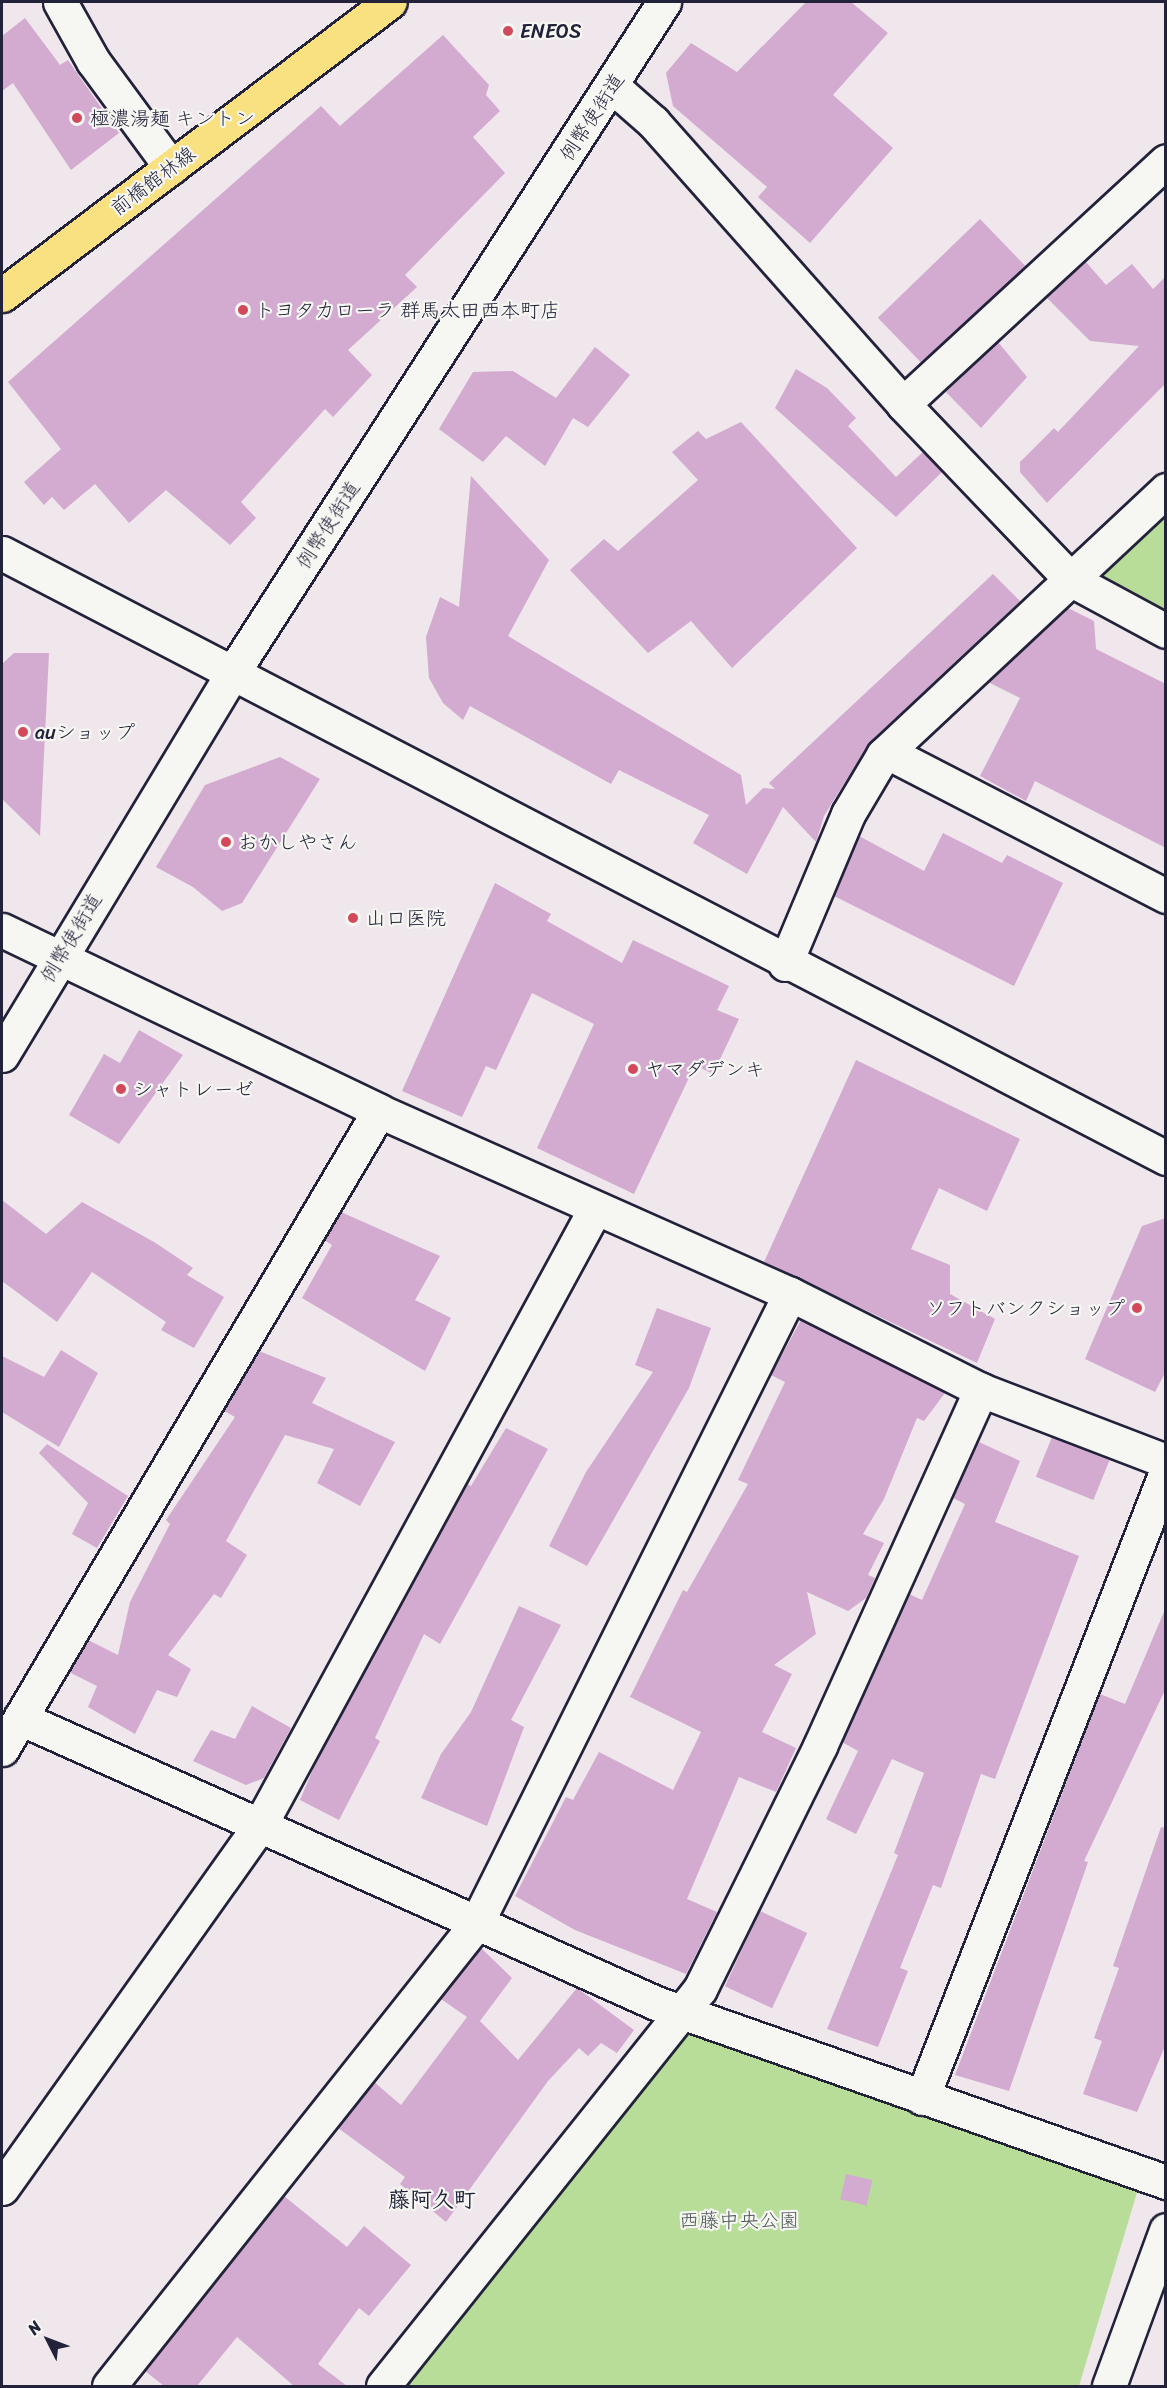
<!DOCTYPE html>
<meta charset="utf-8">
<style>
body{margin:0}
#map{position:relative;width:1167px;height:2388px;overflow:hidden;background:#efe7eb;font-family:Sriracha,"Klee One",sans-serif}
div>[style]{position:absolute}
.green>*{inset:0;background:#b7dd98}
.building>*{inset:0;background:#d3aad0;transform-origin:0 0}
.roads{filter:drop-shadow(2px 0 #22223b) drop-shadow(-2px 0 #22223b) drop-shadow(0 2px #22223b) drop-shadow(0 -2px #22223b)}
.street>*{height:33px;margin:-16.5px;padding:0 16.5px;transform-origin:16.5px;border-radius:16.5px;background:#f6f6f2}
.secondary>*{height:33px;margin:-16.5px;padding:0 16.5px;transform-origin:16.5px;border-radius:16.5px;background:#f6f6f2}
.primary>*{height:33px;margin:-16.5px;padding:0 16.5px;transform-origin:16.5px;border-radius:16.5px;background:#f9e181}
.dots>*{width:16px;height:16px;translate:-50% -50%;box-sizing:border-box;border:3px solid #f6f6f2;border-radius:50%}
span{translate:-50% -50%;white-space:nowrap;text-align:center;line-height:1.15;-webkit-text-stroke:4.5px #f6f6f2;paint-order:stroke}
.poi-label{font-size:20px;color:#22223b}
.left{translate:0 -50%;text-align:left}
.right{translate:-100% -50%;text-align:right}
.street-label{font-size:20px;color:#22223b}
.park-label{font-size:20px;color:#4f5a57}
.quarter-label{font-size:22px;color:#22223b;font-weight:700}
.frame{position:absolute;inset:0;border:3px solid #22223b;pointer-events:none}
.north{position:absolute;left:18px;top:2310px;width:60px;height:60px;-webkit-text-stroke:4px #f6f6f2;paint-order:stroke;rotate:312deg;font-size:16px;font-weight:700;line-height:24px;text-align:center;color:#22223b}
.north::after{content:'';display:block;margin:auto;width:21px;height:27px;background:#22223b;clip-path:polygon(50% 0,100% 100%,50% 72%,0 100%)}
</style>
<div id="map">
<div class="green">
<div style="clip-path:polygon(1165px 490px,1165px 631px,1070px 579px)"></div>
<div style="clip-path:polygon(686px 2017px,1138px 2189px,1079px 2386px,406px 2386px,588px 2137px)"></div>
</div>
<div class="building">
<div style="clip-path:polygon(806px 2px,851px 2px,888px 33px,833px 95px,893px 148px,810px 243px,758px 197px,767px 187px,673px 106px,666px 73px,691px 43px,737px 72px)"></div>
<div style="clip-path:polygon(25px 18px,60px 65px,68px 60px,119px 133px,71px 170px,13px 83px,2px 91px,2px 36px)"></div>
<div style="clip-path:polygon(443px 35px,489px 85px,486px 95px,500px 111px,473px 137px,505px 173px,405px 275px,417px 287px,348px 350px,372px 375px,333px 417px,325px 409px,241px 502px,256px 518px,230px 545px,166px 490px,129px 523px,95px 484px,64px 510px,52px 497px,44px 505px,24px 482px,61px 449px,8px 382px,321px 106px,340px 126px)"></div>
<div style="left:980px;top:219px;width:65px;height:142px;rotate:46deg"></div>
<div style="clip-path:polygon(1086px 262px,1106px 285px,1132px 264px,1153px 289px,1166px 276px,1166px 383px,1047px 503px,1020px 472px,1020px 462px,1054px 428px,1058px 432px,1139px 346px,1090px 341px,1047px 298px)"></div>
<div style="clip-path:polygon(998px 342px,1027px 377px,981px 428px,946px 392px)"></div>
<div style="clip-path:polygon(595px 347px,630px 375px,588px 427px,573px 418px,545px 466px,506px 436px,483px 462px,439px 429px,473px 372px,513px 371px,556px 398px)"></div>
<div style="clip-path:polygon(796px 369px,827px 388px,856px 418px,848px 426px,896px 477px,923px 452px,942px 472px,896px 517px,775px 408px)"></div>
<div style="clip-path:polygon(741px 422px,857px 548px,732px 668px,691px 621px,648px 653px,570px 570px,604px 539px,618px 551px,698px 480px,672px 452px,698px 431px,706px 439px)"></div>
<div style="clip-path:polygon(471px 476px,549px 560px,508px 636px,741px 775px,746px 805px,763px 788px,775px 789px,769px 783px,993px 574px,1020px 601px,870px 742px,824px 816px,816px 842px,783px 807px,747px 874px,693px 843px,709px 815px,619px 770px,611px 784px,470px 706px,463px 720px,443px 703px,429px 678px,426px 637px,440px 597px,459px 607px)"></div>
<div style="clip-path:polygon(1068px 608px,1094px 621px,1096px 649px,1166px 684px,1166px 848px,1035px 781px,1026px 801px,980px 776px,1020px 698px,988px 682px)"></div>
<div style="clip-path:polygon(14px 653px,49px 653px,40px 836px,2px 799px,2px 664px)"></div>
<div style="clip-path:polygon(280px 757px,320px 779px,242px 903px,222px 911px,193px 887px,156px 867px,205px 785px)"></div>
<div style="clip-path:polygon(943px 833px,1002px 863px,1007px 855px,1063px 883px,1014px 986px,834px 896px,859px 836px,924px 871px)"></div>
<div style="clip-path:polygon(495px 883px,551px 914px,547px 921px,622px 963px,633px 940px,729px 986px,717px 1010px,739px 1019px,713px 1074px,695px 1065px,634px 1194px,537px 1148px,594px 1024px,532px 993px,496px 1070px,486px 1066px,462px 1117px,402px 1091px)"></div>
<div style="clip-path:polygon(139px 1030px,183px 1055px,119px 1144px,69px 1115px,104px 1054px,120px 1063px)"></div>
<div style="clip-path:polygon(856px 1060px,1020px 1139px,987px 1211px,939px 1188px,911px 1249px,950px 1265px,950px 1294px,995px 1319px,977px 1363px,764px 1262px)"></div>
<div style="clip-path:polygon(2px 1200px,46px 1234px,82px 1202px,154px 1242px,193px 1268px,187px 1275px,224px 1297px,194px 1348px,161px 1330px,166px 1322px,92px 1272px,57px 1322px,2px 1281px)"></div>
<div style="clip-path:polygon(341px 1212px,440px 1256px,415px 1300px,451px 1318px,425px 1371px,302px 1298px,332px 1245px,324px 1240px)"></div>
<div style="clip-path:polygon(1166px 1218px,1166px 1371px,1155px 1392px,1085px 1359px,1142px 1226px)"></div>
<div style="clip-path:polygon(657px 1308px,711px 1328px,689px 1388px,587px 1566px,549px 1546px,586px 1472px,653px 1372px,635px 1365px)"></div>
<div style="clip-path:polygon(801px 1320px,945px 1393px,924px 1421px,917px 1418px,884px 1499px,863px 1534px,884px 1543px,868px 1575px,875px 1578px,866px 1598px,848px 1611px,807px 1592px,816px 1634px,774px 1665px,792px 1674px,762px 1732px,796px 1748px,776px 1792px,739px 1777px,687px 1899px,717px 1912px,686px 1974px,575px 1930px,515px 1896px,566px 1797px,573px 1800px,599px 1752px,673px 1790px,701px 1732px,630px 1697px,683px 1590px,687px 1592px,748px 1484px,738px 1480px,785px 1382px,771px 1375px)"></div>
<div style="clip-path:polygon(61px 1350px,98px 1373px,59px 1447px,2px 1412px,2px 1356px,44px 1377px)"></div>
<div style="clip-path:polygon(259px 1351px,326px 1378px,312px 1403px,395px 1442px,360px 1506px,317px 1483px,334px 1449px,285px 1435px,226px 1541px,247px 1555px,221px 1598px,214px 1594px,168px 1655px,191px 1669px,177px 1697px,157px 1690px,135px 1734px,88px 1707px,97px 1686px,69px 1672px,88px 1640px,118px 1655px,130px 1602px,170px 1524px,166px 1520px,235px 1417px,224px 1411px)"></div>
<div style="clip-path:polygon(506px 1428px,548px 1449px,440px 1644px,424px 1634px,375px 1738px,380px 1741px,339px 1820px,300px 1800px,317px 1760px,467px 1484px,471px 1486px)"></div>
<div style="left:1052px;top:1437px;width:62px;height:43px;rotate:22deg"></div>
<div style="clip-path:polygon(979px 1442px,1020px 1461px,995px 1522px,1079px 1556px,995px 1779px,981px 1774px,941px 1888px,933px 1885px,900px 1968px,908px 1971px,878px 2047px,827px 2029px,898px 1855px,894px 1853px,924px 1773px,892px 1759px,856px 1834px,826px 1819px,858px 1751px,842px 1742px,909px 1594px,922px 1600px,965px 1504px,953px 1498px)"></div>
<div style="clip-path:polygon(47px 1444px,128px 1496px,97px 1548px,72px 1534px,88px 1503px,39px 1453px)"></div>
<div style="clip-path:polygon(519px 1606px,561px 1625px,511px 1720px,524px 1727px,487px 1826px,421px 1798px,441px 1754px,471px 1712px)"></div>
<div style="clip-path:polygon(1166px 1607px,1166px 1688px,1084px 1861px,1088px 1862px,1009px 2091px,955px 2075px,1100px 1694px,1125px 1704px)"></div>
<div style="clip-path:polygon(252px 1706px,291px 1728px,264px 1778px,246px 1785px,193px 1761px,211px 1730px,235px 1739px)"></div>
<div style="clip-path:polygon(1161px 1827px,1166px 1828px,1166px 2044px,1137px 2112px,1083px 2094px,1102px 2041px,1094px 2038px,1119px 1968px,1113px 1966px)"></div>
<div style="left:760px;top:1911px;width:52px;height:83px;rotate:25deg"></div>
<div style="clip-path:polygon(481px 1948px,512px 1978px,480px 2021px,518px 2060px,577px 1988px,634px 2030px,617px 2053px,601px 2043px,588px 2056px,579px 2048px,548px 2081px,446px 2222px,400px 2184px,405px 2177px,338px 2128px,374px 2082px,401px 2105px,467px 2017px,441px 1999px)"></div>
<div style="left:846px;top:2174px;width:27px;height:26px;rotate:13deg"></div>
<div style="clip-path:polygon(284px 2196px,347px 2247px,364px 2226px,411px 2265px,369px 2316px,359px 2308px,318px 2364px,347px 2386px,294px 2386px,237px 2337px,197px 2386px,164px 2386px,145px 2371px)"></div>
</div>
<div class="roads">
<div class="street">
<div style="left:612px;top:86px;width:55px;rotate:41.3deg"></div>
<div style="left:653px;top:122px;width:377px;rotate:48.4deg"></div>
<div style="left:903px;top:404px;width:242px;rotate:46.3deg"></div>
<div style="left:1070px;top:579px;width:109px;rotate:28.4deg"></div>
<div style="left:903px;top:404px;width:358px;rotate:-42.7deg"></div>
<div style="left:887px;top:752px;width:314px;rotate:27.3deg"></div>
<div style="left:2px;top:930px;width:418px;rotate:25.6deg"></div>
<div style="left:379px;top:1111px;width:450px;rotate:24deg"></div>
<div style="left:790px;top:1294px;width:214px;rotate:26.7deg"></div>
<div style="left:981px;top:1390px;width:198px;rotate:21deg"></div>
<div style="left:785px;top:964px;width:163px;rotate:-67.2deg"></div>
<div style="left:848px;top:814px;width:69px;rotate:-59.3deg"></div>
<div style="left:883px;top:755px;width:388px;rotate:-43.1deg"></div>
<div style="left:20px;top:1718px;width:697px;rotate:24.14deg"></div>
<div style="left:656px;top:2003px;width:541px;rotate:19.34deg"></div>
<div style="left:2px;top:1749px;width:741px;rotate:-59.42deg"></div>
<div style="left:922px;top:2098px;width:672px;rotate:-68.71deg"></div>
<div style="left:2px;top:2188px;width:445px;rotate:-54.6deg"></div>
<div style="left:260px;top:1825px;width:701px;rotate:-61.46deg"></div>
<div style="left:109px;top:2386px;width:590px;rotate:-51.54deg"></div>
<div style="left:476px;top:1924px;width:704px;rotate:-63.51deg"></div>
<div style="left:383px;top:2386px;width:508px;rotate:-51.39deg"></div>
<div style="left:700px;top:1989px;width:271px;rotate:-63.7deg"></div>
<div style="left:820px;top:1746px;width:391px;rotate:-65.7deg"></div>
</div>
<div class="secondary">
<div style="left:60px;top:2px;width:68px;rotate:60.8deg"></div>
<div style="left:93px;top:61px;width:132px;rotate:53.7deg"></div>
<div style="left:2px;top:553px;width:1312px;rotate:27.46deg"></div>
<div style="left:2px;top:1055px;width:447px;rotate:-58.9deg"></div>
<div style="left:233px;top:672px;width:797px;rotate:-57.25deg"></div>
<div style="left:1109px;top:2386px;width:166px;rotate:-69.9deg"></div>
</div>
<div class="primary">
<div style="left:2px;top:295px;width:486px;rotate:-37.1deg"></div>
</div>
</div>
<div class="dots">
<div style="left:508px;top:31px;background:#d1495b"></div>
<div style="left:77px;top:118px;background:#d1495b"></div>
<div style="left:243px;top:310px;background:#d1495b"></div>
<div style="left:23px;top:732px;background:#d1495b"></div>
<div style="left:226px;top:842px;background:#d1495b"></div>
<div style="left:353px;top:918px;background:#d1495b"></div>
<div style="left:633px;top:1069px;background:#d1495b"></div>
<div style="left:121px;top:1089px;background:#d1495b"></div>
<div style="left:1137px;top:1308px;background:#d1495b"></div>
</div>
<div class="poi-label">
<span class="left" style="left:520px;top:31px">ENEOS</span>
<span class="left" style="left:90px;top:118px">極濃湯麺 キントン</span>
<span class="left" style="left:255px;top:310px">トヨタカローラ 群馬太田西本町店</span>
<span class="left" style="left:35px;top:732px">auショップ</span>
<span class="left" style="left:238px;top:842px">おかしやさん</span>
<span class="left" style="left:366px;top:918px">山口医院</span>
<span class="left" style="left:645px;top:1069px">ヤマダデンキ</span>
<span class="left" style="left:133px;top:1089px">シャトレーゼ</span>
<span class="right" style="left:1125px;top:1308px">ソフトバンクショップ</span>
</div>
<div class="street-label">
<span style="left:592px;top:117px;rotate:-57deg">例幣使街道</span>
<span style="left:153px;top:181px;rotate:-37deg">前橋館林線</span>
<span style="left:328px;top:525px;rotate:-57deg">例幣使街道</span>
<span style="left:71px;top:938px;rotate:-59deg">例幣使街道</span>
</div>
<div class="park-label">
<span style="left:739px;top:2220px">西藤中央公園</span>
</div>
<div class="quarter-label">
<span style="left:432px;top:2200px">藤阿久町</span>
</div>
<div class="frame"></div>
<div class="north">N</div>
</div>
